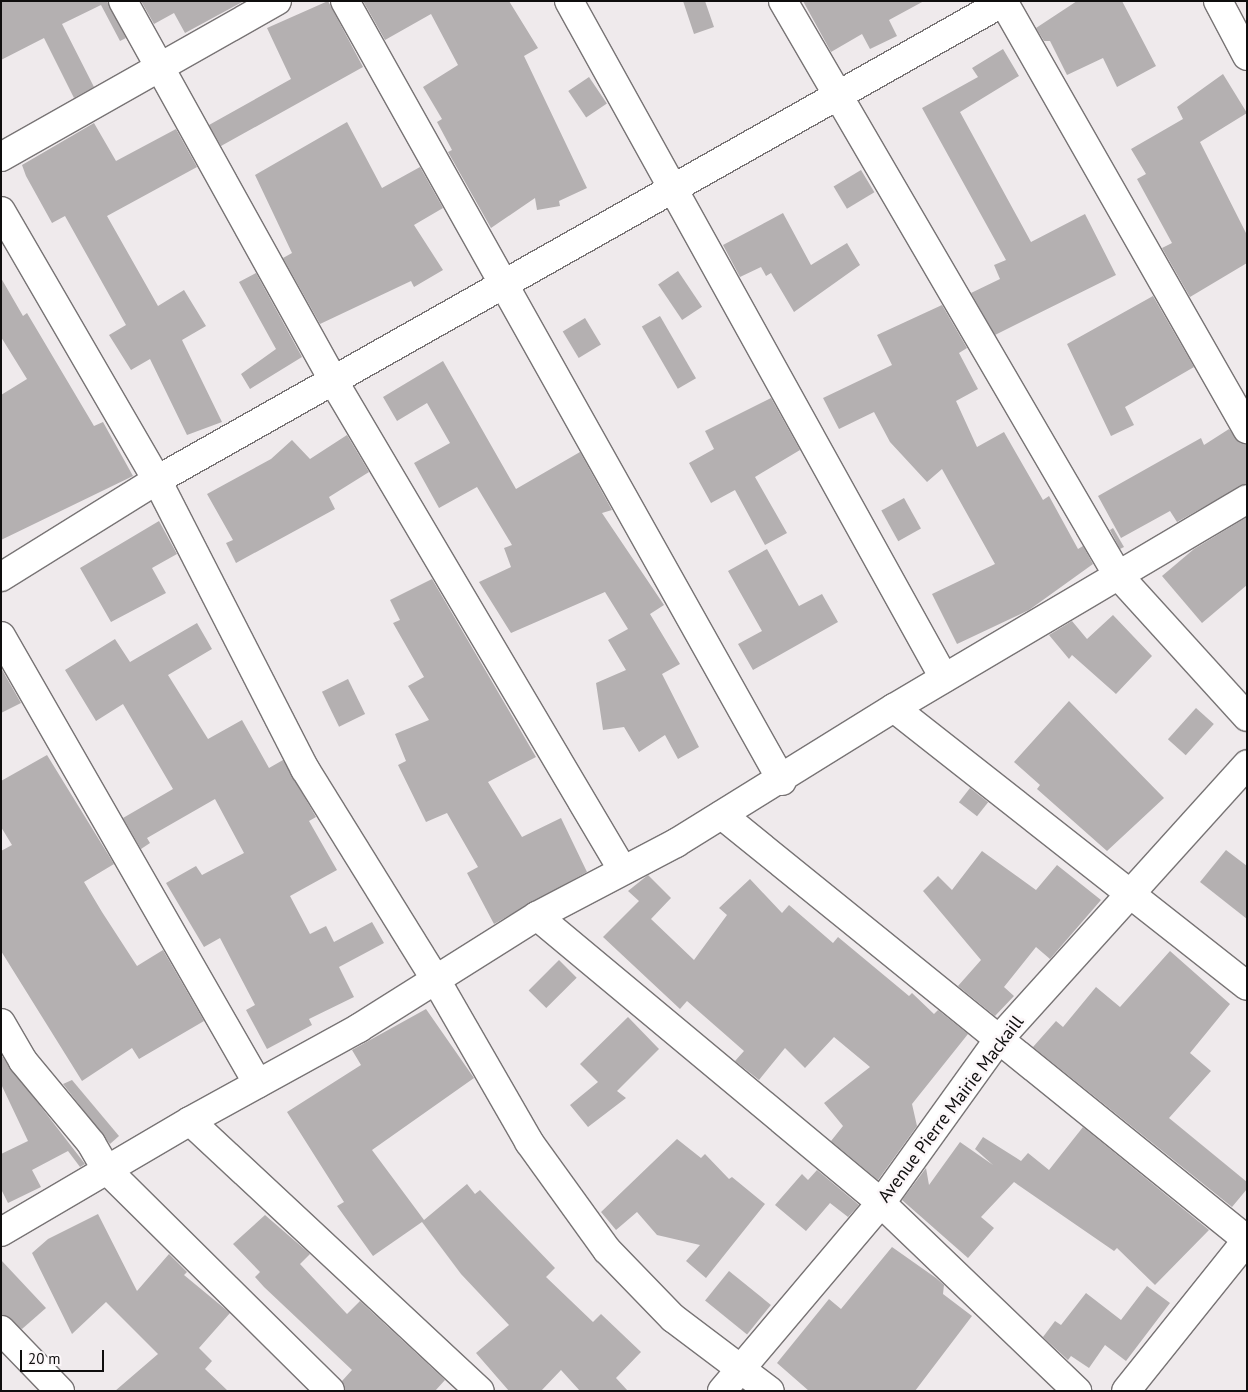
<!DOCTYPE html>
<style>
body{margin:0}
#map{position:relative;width:1248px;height:1392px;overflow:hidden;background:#efeaec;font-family:"PT Sans",sans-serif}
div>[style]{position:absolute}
.building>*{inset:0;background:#b4b0b1;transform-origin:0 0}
.roads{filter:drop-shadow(1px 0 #787475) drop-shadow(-1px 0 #787475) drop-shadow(0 1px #787475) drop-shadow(0 -1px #787475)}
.minor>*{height:28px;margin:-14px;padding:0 14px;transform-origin:14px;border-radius:14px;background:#fff}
span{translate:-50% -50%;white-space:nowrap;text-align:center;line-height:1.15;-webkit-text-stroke:5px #fcf7f9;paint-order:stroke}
.street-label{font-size:18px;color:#0f0e0e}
.frame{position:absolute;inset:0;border:2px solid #0f0e0e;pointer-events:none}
.scale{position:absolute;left:20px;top:1350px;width:84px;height:22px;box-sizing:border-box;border:2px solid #0f0e0e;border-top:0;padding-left:6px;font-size:15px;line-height:18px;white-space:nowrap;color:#0f0e0e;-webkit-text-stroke:4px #fcf7f9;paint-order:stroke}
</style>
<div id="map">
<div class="building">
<div style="clip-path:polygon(1px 1px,107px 1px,126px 38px,120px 41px,101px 5px,62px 24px,94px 87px,74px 98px,44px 38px,1px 60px)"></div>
<div style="clip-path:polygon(141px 1px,244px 1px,185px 33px,174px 13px,154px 24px)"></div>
<div style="clip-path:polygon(328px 1px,363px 67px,221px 146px,209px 125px,291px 79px,267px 28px)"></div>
<div style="clip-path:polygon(363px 1px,509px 1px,538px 48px,524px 56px,587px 188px,559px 201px,560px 206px,537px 210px,535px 198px,491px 228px,448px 152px,452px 150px,437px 122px,442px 119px,423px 87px,458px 65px,431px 14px,385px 40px)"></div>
<div style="clip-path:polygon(683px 1px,705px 1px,714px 27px,694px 34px)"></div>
<div style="clip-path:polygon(803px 1px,924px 1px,889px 20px,897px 36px,870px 49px,862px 34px,831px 52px)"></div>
<div style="clip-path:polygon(1077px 1px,1122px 1px,1156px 66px,1117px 87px,1103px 58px,1067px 75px,1050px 41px,1044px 41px,1036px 28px)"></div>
<div style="clip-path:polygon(1003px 49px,1019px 76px,960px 112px,1031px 242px,1085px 214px,1116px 275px,995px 335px,971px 293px,1000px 279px,994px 265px,1006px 260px,922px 108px,978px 77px,972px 68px)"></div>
<div style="clip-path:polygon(1223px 74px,1247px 113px,1200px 142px,1247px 235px,1247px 263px,1190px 297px,1162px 248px,1172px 243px,1137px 179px,1146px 174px,1131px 149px,1183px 119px,1177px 107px)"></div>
<div style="left:589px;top:77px;width:32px;height:25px;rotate:56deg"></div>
<div style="clip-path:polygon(347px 122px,382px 188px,420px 167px,443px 208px,414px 225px,443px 270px,414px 287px,411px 281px,320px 324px,283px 258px,292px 253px,255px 175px)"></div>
<div style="clip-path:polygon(94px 123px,116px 161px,176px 129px,197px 167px,107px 216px,158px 306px,184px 290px,206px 326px,182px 340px,222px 422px,187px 435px,150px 359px,131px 370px,109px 335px,126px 325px,65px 216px,52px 223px,26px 176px,22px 165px)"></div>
<div style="left:861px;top:170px;width:26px;height:32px;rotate:59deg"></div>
<div style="clip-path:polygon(783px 213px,811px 265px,847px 243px,860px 265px,794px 312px,771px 273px,766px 276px,761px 267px,740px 277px,723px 245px)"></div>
<div style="left:678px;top:271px;width:43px;height:24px;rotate:56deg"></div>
<div style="clip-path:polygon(256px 273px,302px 357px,250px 389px,241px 374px,276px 349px,239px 282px)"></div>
<div style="clip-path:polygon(1px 278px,23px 316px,27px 313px,94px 426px,103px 422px,133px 476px,1px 540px,1px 395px,27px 379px,1px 337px)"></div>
<div style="clip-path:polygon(1153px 296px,1194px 367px,1125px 407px,1134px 425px,1111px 436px,1067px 344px)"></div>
<div style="clip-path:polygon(942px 305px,967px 348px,959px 353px,978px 389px,956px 401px,977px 447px,1004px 432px,1043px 500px,1049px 496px,1078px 549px,1083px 546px,1093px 564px,1029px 610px,957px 644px,932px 594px,995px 564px,942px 469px,927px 482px,890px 442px,874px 412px,839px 429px,823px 398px,892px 365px,877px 335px)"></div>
<div style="left:660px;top:316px;width:72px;height:21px;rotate:60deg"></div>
<div style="left:585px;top:318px;width:31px;height:26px;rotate:59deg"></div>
<div style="clip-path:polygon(443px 361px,516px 489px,580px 452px,612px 510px,602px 513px,664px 605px,650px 614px,680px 664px,662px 674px,699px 747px,678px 759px,665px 735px,639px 752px,624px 727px,603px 730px,596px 683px,626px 670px,608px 640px,628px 629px,605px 592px,511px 633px,479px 582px,511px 567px,504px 548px,512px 545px,477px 487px,439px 508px,414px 463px,450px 443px,427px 403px,397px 421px,383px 397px)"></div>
<div style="clip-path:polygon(771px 398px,800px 450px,755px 477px,787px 533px,765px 545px,735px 490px,711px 503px,689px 463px,714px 449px,705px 431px)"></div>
<div style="clip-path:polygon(1229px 429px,1239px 442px,1247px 445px,1247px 483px,1177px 522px,1170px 511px,1121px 538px,1098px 496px,1201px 438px,1204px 445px)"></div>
<div style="clip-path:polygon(347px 435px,369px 472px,329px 497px,335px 509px,236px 563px,226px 543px,233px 540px,207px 494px,271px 459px,292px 440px,310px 459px)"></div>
<div style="left:904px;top:498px;width:35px;height:26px;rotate:61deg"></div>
<div style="clip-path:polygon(1247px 517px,1247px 585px,1202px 623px,1162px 576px,1194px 549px)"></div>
<div style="clip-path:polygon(159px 521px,177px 554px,152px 568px,166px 593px,111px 622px,80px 568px)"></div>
<div style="clip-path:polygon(1113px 528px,1124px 547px,1120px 549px,1110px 530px)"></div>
<div style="clip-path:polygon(767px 549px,799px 606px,822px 594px,838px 622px,753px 670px,738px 644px,762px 631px,728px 571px)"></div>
<div style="clip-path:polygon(432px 579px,536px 757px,488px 782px,522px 837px,561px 818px,587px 872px,494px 924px,467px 873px,478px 867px,447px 813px,426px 822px,398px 765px,406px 761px,395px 734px,429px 720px,408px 686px,424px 677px,393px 623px,400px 620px,390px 600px)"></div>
<div style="clip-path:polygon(1113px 615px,1152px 656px,1116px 694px,1072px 655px,1069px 659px,1049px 635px,1072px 621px,1087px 639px)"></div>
<div style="clip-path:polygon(197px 623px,212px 649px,168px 675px,208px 739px,242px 720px,269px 768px,283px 760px,316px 817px,309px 821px,337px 870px,290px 896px,310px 934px,326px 926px,334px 942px,372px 922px,384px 943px,339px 967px,354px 997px,309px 1019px,312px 1025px,267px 1049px,246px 1010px,255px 1005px,220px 938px,204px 947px,166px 883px,196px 866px,202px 875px,244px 853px,215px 799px,147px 838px,150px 843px,141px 849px,123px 818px,173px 789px,123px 704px,96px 721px,65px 670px,115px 639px,130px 662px)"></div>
<div style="clip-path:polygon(1px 668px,21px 703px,1px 713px)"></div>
<div style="left:348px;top:679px;width:39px;height:29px;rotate:64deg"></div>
<div style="clip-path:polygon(1069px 701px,1164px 798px,1107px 851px,1037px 789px,1040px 785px,1014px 762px)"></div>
<div style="left:1196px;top:708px;width:24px;height:42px;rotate:42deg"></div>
<div style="clip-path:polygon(47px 755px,114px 864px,84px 882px,102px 912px,137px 966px,163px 950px,204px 1021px,139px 1059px,132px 1048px,82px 1081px,1px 951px,1px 851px,12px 845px,1px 827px,1px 781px)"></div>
<div style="left:970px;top:788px;width:23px;height:18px;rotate:38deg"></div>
<div style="clip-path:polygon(1226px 850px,1247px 866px,1247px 919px,1200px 882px)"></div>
<div style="clip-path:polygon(982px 851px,1036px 890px,1057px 865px,1101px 900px,1050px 959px,1036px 947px,1004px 987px,1014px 996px,995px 1016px,958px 986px,981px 960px,923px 891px,938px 876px,952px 890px)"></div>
<div style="clip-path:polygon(648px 875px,671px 898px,651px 919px,694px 960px,727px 915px,719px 908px,750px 879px,782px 913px,789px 905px,833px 943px,838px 937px,909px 996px,912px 993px,934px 1014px,938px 1010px,968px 1034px,912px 1104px,917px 1126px,878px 1180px,831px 1141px,843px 1126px,824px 1103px,870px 1067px,834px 1037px,805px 1068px,785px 1048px,759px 1080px,735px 1061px,744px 1051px,687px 1001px,680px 1009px,603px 937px,639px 901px,628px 891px)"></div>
<div style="clip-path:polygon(1170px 951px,1230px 1004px,1190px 1053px,1211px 1071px,1169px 1118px,1247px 1182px,1247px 1189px,1232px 1207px,1033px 1047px,1056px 1021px,1063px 1027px,1096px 987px,1120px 1007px)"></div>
<div style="left:559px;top:960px;width:25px;height:43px;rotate:45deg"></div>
<div style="clip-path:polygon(426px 1009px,474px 1078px,372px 1150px,424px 1220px,467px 1184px,475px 1194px,480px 1190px,555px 1268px,546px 1277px,593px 1322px,601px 1314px,641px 1352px,616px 1378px,628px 1391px,580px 1391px,561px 1370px,541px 1391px,509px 1391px,476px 1353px,509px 1325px,461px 1274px,422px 1222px,373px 1256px,337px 1206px,344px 1202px,287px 1112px,361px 1065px,352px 1050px)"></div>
<div style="clip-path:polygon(628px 1017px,659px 1049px,617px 1091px,626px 1098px,588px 1127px,570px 1105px,598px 1082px,580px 1064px)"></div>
<div style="clip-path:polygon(1px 1055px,85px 1164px,80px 1167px,68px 1151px,32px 1170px,41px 1187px,8px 1203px,1px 1189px,1px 1154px,28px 1141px,1px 1084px)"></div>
<div style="clip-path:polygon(72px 1080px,119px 1136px,110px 1144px,63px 1084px)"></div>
<div style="clip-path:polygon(1083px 1127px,1209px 1230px,1155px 1285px,1117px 1248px,1114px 1251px,1014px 1182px,981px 1217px,994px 1228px,968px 1258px,902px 1200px,926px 1168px,929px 1185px,960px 1142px,993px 1165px,975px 1149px,983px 1137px,1021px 1161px,1028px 1153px,1049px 1170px)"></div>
<div style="clip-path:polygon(677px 1139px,701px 1158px,705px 1154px,729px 1179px,732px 1177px,765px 1204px,706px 1278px,686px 1261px,700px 1245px,657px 1235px,637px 1212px,616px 1230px,601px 1212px)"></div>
<div style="clip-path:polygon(817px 1170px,859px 1205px,848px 1217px,830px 1203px,806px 1231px,775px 1205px,802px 1174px,808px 1180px)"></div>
<div style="clip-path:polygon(98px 1214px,137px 1291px,169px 1254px,187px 1272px,184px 1275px,230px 1313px,199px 1348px,212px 1361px,205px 1369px,228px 1391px,115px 1391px,158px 1354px,106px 1302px,72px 1334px,32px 1253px,48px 1239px)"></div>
<div style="clip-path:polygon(265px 1215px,310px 1254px,300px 1264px,347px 1314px,360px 1301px,445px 1380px,435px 1391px,345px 1391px,342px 1381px,352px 1370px,264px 1287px,255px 1277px,260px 1272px,233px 1244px)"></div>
<div style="clip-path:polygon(892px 1247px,936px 1278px,944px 1285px,943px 1294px,972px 1316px,915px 1391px,809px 1391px,777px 1363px,829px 1299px,841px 1309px)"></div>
<div style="clip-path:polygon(1px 1260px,46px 1308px,22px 1329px,1px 1315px)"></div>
<div style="left:729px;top:1271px;width:54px;height:38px;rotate:39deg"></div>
<div style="clip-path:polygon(1147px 1286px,1170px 1303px,1126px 1361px,1105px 1345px,1089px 1368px,1071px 1356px,1068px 1360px,1043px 1337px,1055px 1321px,1061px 1325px,1086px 1293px,1121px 1320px)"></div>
</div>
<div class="roads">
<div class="minor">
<div style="left:123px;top:1px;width:436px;rotate:61deg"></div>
<div style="left:334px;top:382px;width:566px;rotate:59.4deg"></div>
<div style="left:345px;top:1px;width:894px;rotate:60.74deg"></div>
<div style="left:569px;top:1px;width:774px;rotate:61.02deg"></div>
<div style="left:783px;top:1px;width:663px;rotate:59.76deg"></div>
<div style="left:1117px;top:574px;width:193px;rotate:47.7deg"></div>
<div style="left:1003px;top:1px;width:493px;rotate:60.3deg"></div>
<div style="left:1218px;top:1px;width:62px;rotate:62.2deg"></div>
<div style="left:1px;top:157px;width:317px;rotate:-29.5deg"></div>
<div style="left:1px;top:211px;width:311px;rotate:59.9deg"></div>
<div style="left:157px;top:480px;width:325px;rotate:62.9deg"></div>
<div style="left:305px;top:769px;width:248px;rotate:58.2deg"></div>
<div style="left:436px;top:980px;width:187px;rotate:60.1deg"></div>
<div style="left:529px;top:1142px;width:133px;rotate:54.2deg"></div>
<div style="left:607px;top:1250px;width:95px;rotate:45.9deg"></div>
<div style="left:673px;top:1318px;width:121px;rotate:37deg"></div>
<div style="left:1px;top:577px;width:184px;rotate:-31.9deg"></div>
<div style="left:157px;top:480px;width:974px;rotate:-29.46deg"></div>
<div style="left:1px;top:636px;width:516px;rotate:60.16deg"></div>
<div style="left:894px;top:708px;width:449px;rotate:38.2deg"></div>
<div style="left:722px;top:815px;width:675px;rotate:38.99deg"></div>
<div style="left:537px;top:916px;width:448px;rotate:39.8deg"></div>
<div style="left:881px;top:1203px;width:272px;rotate:43.8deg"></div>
<div style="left:1px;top:1023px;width:44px;rotate:59.9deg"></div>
<div style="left:23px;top:1061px;width:107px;rotate:50.3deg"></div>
<div style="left:91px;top:1143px;width:30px;rotate:60deg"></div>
<div style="left:106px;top:1169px;width:315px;rotate:44.7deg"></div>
<div style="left:190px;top:1121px;width:396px;rotate:43deg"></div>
<div style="left:1px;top:1232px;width:219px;rotate:-30.4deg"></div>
<div style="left:190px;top:1121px;width:193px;rotate:-28.8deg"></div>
<div style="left:359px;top:1028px;width:210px;rotate:-32.2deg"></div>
<div style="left:537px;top:916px;width:157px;rotate:-27.7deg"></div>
<div style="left:676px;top:843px;width:256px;rotate:-31.8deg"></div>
<div style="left:894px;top:708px;width:410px;rotate:-30.6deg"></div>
<div style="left:1px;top:1330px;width:85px;rotate:46deg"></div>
<div style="left:722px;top:1391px;width:246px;rotate:-49.8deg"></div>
<div style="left:881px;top:1203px;width:202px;rotate:-54.3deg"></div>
<div style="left:999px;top:1039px;width:370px;rotate:-47.9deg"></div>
<div style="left:1126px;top:1391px;width:193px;rotate:-51.3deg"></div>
</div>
</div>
<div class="street-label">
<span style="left:951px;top:1109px;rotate:-53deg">Avenue Pierre Mairie Mackaill</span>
</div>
<div class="frame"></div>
<div class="scale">20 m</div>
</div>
